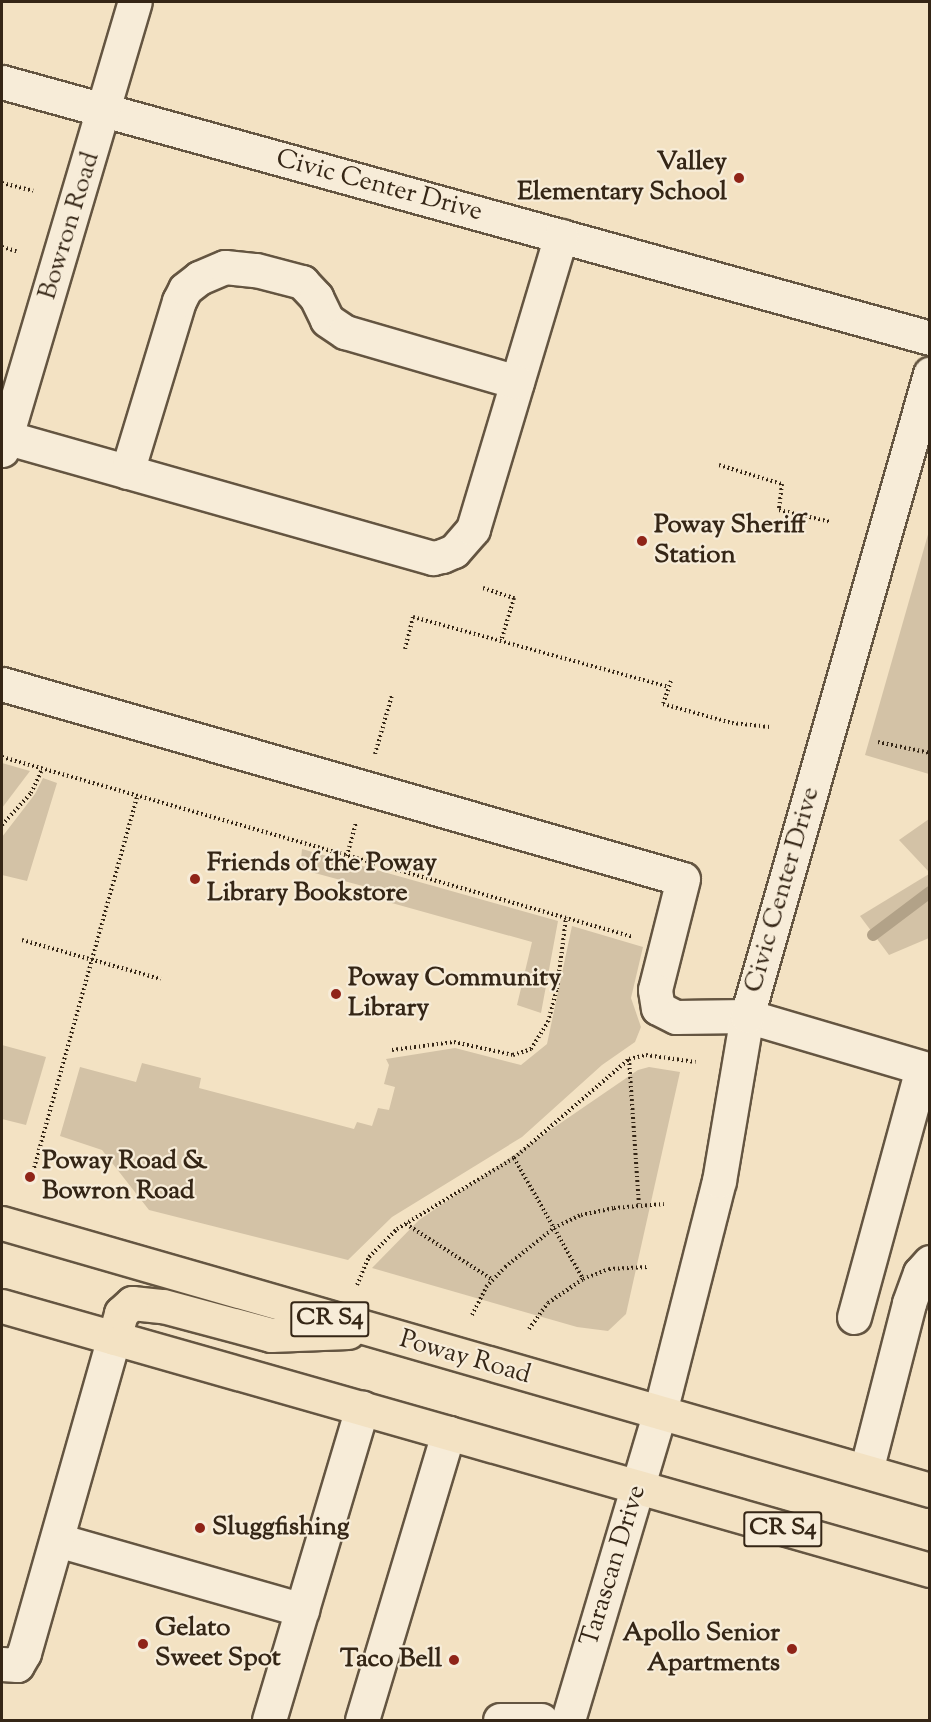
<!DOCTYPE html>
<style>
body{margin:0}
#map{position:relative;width:931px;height:1722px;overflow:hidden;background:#f3e2c3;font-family:"Sorts Mill Goudy",serif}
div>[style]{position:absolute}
.green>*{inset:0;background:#d3c2a6}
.stream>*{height:12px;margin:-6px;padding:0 6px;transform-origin:6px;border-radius:6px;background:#b2a288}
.path>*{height:4px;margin-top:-2px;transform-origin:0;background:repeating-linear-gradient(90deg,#352616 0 1.5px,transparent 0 4.5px)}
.roads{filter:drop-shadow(2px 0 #645541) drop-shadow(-2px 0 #645541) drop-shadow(0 2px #645541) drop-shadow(0 -2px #645541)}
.minor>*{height:33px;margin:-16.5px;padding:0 16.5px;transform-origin:16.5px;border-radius:16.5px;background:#f7ecd8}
.major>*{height:33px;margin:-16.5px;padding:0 16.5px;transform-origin:16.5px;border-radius:16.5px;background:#f3e2c3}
.dots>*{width:16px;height:16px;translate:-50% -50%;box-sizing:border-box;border:3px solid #f7ecd8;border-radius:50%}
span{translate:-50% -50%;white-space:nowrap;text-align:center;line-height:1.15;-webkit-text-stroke:4.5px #f7ecd8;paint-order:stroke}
.shield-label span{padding:2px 4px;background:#f7ecd8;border:2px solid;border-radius:4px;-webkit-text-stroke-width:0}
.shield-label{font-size:24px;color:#352616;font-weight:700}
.poi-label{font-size:26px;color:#352616;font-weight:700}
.right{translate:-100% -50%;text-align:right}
.left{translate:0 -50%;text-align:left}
.street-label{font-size:26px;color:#352616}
.frame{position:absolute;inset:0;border:3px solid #352616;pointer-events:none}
</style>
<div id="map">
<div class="green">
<div style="clip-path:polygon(929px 531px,930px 774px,929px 774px,865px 755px)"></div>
<div style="clip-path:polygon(2px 763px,30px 771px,2px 808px)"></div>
<div style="clip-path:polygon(43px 778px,57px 783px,27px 881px,2px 875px,2px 837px,35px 794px)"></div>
<div style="clip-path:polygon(929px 819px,929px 872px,899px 840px)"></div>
<div style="clip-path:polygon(302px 849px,558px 921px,541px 1013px,517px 1005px,532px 942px,381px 900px,381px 891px,300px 869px)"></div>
<div style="clip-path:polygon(929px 874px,929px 938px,889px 955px,860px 916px)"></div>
<div style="clip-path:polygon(572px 926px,643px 947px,631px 998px,641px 1027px,635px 1042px,602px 1065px,522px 1137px,392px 1217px,348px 1260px,149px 1210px,102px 1150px,60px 1136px,80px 1067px,136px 1082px,142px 1063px,201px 1078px,199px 1088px,354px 1129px,357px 1122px,372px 1126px,378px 1108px,389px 1110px,395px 1087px,384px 1084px,389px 1065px,386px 1059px,455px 1048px,521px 1065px,547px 1044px)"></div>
<div style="clip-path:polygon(2px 1045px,46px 1057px,26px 1125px,2px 1119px)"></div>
<div style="clip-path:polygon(649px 1067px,680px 1072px,626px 1314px,608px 1331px,577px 1327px,372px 1268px,419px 1220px,638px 1070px)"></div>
</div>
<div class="stream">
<div style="left:873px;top:935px;width:71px;rotate:-37deg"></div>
</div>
<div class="path">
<div style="left:2px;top:183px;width:32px;rotate:14deg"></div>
<div style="left:2px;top:247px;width:15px;rotate:16deg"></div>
<div style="left:719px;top:465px;width:66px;rotate:16.8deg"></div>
<div style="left:782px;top:484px;width:26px;rotate:97deg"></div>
<div style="left:779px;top:510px;width:53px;rotate:13deg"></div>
<div style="left:483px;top:588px;width:33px;rotate:18deg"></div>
<div style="left:514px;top:598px;width:45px;rotate:106.8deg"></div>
<div style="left:405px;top:649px;width:33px;rotate:-76deg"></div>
<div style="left:413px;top:617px;width:265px;rotate:15.3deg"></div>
<div style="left:671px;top:681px;width:24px;rotate:109deg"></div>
<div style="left:663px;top:704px;width:72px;rotate:15.4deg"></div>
<div style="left:732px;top:723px;width:38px;rotate:6deg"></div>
<div style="left:878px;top:742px;width:53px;rotate:11.9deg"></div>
<div style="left:375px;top:754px;width:61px;rotate:-73.9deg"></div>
<div style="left:2px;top:757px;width:656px;rotate:15.92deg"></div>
<div style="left:2px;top:825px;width:43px;rotate:-47.8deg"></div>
<div style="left:31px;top:793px;width:26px;rotate:-65deg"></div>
<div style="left:347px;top:856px;width:35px;rotate:-75deg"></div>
<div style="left:22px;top:940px;width:144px;rotate:15.7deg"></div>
<div style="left:392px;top:1050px;width:63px;rotate:-7.4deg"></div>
<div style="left:454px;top:1042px;width:60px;rotate:12.4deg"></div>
<div style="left:513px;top:1055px;width:19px;rotate:-18deg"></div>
<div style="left:531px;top:1049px;width:32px;rotate:-58deg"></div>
<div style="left:548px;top:1022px;width:34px;rotate:-75deg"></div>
<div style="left:557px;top:989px;width:72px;rotate:-82.8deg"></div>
<div style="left:629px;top:1059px;width:145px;rotate:86.1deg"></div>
<div style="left:514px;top:1158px;width:139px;rotate:60.3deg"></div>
<div style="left:33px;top:1172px;width:389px;rotate:-74.5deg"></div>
<div style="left:406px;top:1224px;width:103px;rotate:32.8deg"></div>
<div style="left:357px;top:1285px;width:30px;rotate:-67deg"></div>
<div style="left:369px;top:1257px;width:40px;rotate:-45deg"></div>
<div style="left:397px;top:1229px;width:137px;rotate:-31.3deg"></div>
<div style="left:514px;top:1158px;width:152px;rotate:-40.7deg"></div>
<div style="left:629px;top:1059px;width:17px;rotate:-13deg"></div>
<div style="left:646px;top:1055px;width:50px;rotate:8deg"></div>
<div style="left:472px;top:1315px;width:31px;rotate:-63deg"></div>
<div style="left:486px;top:1287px;width:28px;rotate:-46deg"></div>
<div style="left:505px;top:1267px;width:63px;rotate:-38.5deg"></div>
<div style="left:554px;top:1228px;width:30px;rotate:-26deg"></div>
<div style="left:581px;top:1215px;width:34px;rotate:-12deg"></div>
<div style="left:614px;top:1208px;width:50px;rotate:-4.6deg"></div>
<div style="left:529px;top:1329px;width:32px;rotate:-54deg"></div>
<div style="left:548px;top:1303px;width:42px;rotate:-34.4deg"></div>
<div style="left:583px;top:1279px;width:28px;rotate:-21deg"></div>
<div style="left:609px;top:1269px;width:39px;rotate:-3deg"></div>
</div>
<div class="roads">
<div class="minor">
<div style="left:2px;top:82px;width:963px;rotate:15.42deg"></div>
<div style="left:5px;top:437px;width:445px;rotate:15.8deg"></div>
<div style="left:433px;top:558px;width:9px;rotate:-13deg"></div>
<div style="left:442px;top:556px;width:13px;rotate:-23deg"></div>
<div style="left:454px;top:551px;width:29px;rotate:-49deg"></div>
<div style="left:473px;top:529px;width:306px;rotate:-73.3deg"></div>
<div style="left:2px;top:450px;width:467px;rotate:-73.5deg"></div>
<div style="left:127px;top:472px;width:179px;rotate:-73.1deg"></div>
<div style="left:179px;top:301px;width:13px;rotate:-63deg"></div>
<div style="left:185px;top:289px;width:18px;rotate:-38deg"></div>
<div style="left:199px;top:278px;width:28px;rotate:-23deg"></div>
<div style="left:225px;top:267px;width:31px;rotate:6deg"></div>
<div style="left:256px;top:270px;width:48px;rotate:14.6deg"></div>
<div style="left:302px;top:282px;width:21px;rotate:47deg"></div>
<div style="left:316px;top:297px;width:25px;rotate:64deg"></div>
<div style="left:327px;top:320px;width:22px;rotate:34deg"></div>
<div style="left:345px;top:332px;width:179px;rotate:16.2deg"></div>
<div style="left:2px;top:684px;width:708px;rotate:15.98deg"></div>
<div style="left:683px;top:879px;width:114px;rotate:104.2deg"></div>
<div style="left:655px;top:990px;width:18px;rotate:81deg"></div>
<div style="left:658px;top:1008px;width:20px;rotate:27deg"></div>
<div style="left:676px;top:1017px;width:71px;rotate:-0.8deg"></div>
<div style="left:747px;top:1016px;width:191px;rotate:16.4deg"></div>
<div style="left:854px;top:1317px;width:258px;rotate:-74.7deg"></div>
<div style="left:866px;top:1471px;width:173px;rotate:-75.6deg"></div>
<div style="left:909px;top:1303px;width:32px;rotate:-70deg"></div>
<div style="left:920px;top:1273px;width:15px;rotate:-48deg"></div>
<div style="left:57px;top:1540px;width:255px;rotate:15.9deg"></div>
<div style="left:2px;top:1664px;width:15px;rotate:4deg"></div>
<div style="left:17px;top:1665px;width:14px;rotate:-60deg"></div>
<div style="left:24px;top:1653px;width:328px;rotate:-74.1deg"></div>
<div style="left:269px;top:1720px;width:326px;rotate:-73.4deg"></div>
<div style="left:362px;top:1720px;width:300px;rotate:-73.3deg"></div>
<div style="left:500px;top:1720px;width:41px"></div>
<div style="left:568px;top:1720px;width:321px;rotate:-73.4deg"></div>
<div style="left:660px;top:1412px;width:238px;rotate:-75.7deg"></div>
<div style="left:719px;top:1181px;width:167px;rotate:-80.4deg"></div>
<div style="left:747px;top:1016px;width:668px;rotate:-74.09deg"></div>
</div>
<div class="major">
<div style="left:2px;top:1223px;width:966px;rotate:16.05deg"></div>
<div style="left:2px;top:1306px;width:965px;rotate:15.88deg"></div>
<div style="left:114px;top:1338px;width:26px;rotate:-74deg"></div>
<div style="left:121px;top:1313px;width:15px;rotate:-42deg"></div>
<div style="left:132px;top:1303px;width:31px;rotate:6deg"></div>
<div style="left:163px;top:1306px;width:112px;rotate:15deg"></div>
<div style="left:271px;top:1335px;width:77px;rotate:-2.2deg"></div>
</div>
</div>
<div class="dots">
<div style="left:739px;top:178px;background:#8f2418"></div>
<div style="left:642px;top:541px;background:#8f2418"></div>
<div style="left:195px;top:879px;background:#8f2418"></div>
<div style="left:336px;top:994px;background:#8f2418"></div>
<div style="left:30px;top:1177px;background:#8f2418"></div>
<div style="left:200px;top:1528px;background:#8f2418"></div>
<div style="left:143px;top:1644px;background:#8f2418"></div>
<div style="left:792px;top:1649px;background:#8f2418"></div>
<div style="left:454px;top:1660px;background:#8f2418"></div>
</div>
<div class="shield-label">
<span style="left:330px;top:1319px">CR S4</span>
<span style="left:783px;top:1529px">CR S4</span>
</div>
<div class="poi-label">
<span class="right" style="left:727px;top:178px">Valley<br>Elementary School</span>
<span class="left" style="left:654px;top:541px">Poway Sheriff<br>Station</span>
<span class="left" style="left:207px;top:879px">Friends of the Poway<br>Library Bookstore</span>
<span class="left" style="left:348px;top:994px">Poway Community<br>Library</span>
<span class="left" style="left:42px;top:1177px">Poway Road &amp;<br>Bowron Road</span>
<span class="left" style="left:212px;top:1528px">Sluggfishing</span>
<span class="left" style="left:155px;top:1644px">Gelato<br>Sweet Spot</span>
<span class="right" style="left:780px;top:1649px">Apollo Senior<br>Apartments</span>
<span class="right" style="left:442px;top:1660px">Taco Bell</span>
</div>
<div class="street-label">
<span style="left:379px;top:186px;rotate:15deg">Civic Center Drive</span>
<span style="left:70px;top:226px;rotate:-73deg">Bowron Road</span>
<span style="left:783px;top:890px;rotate:-74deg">Civic Center Drive</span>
<span style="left:465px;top:1358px;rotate:16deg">Poway Road</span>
<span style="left:614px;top:1566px;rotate:-73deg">Tarascan Drive</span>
</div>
<div class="frame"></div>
</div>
